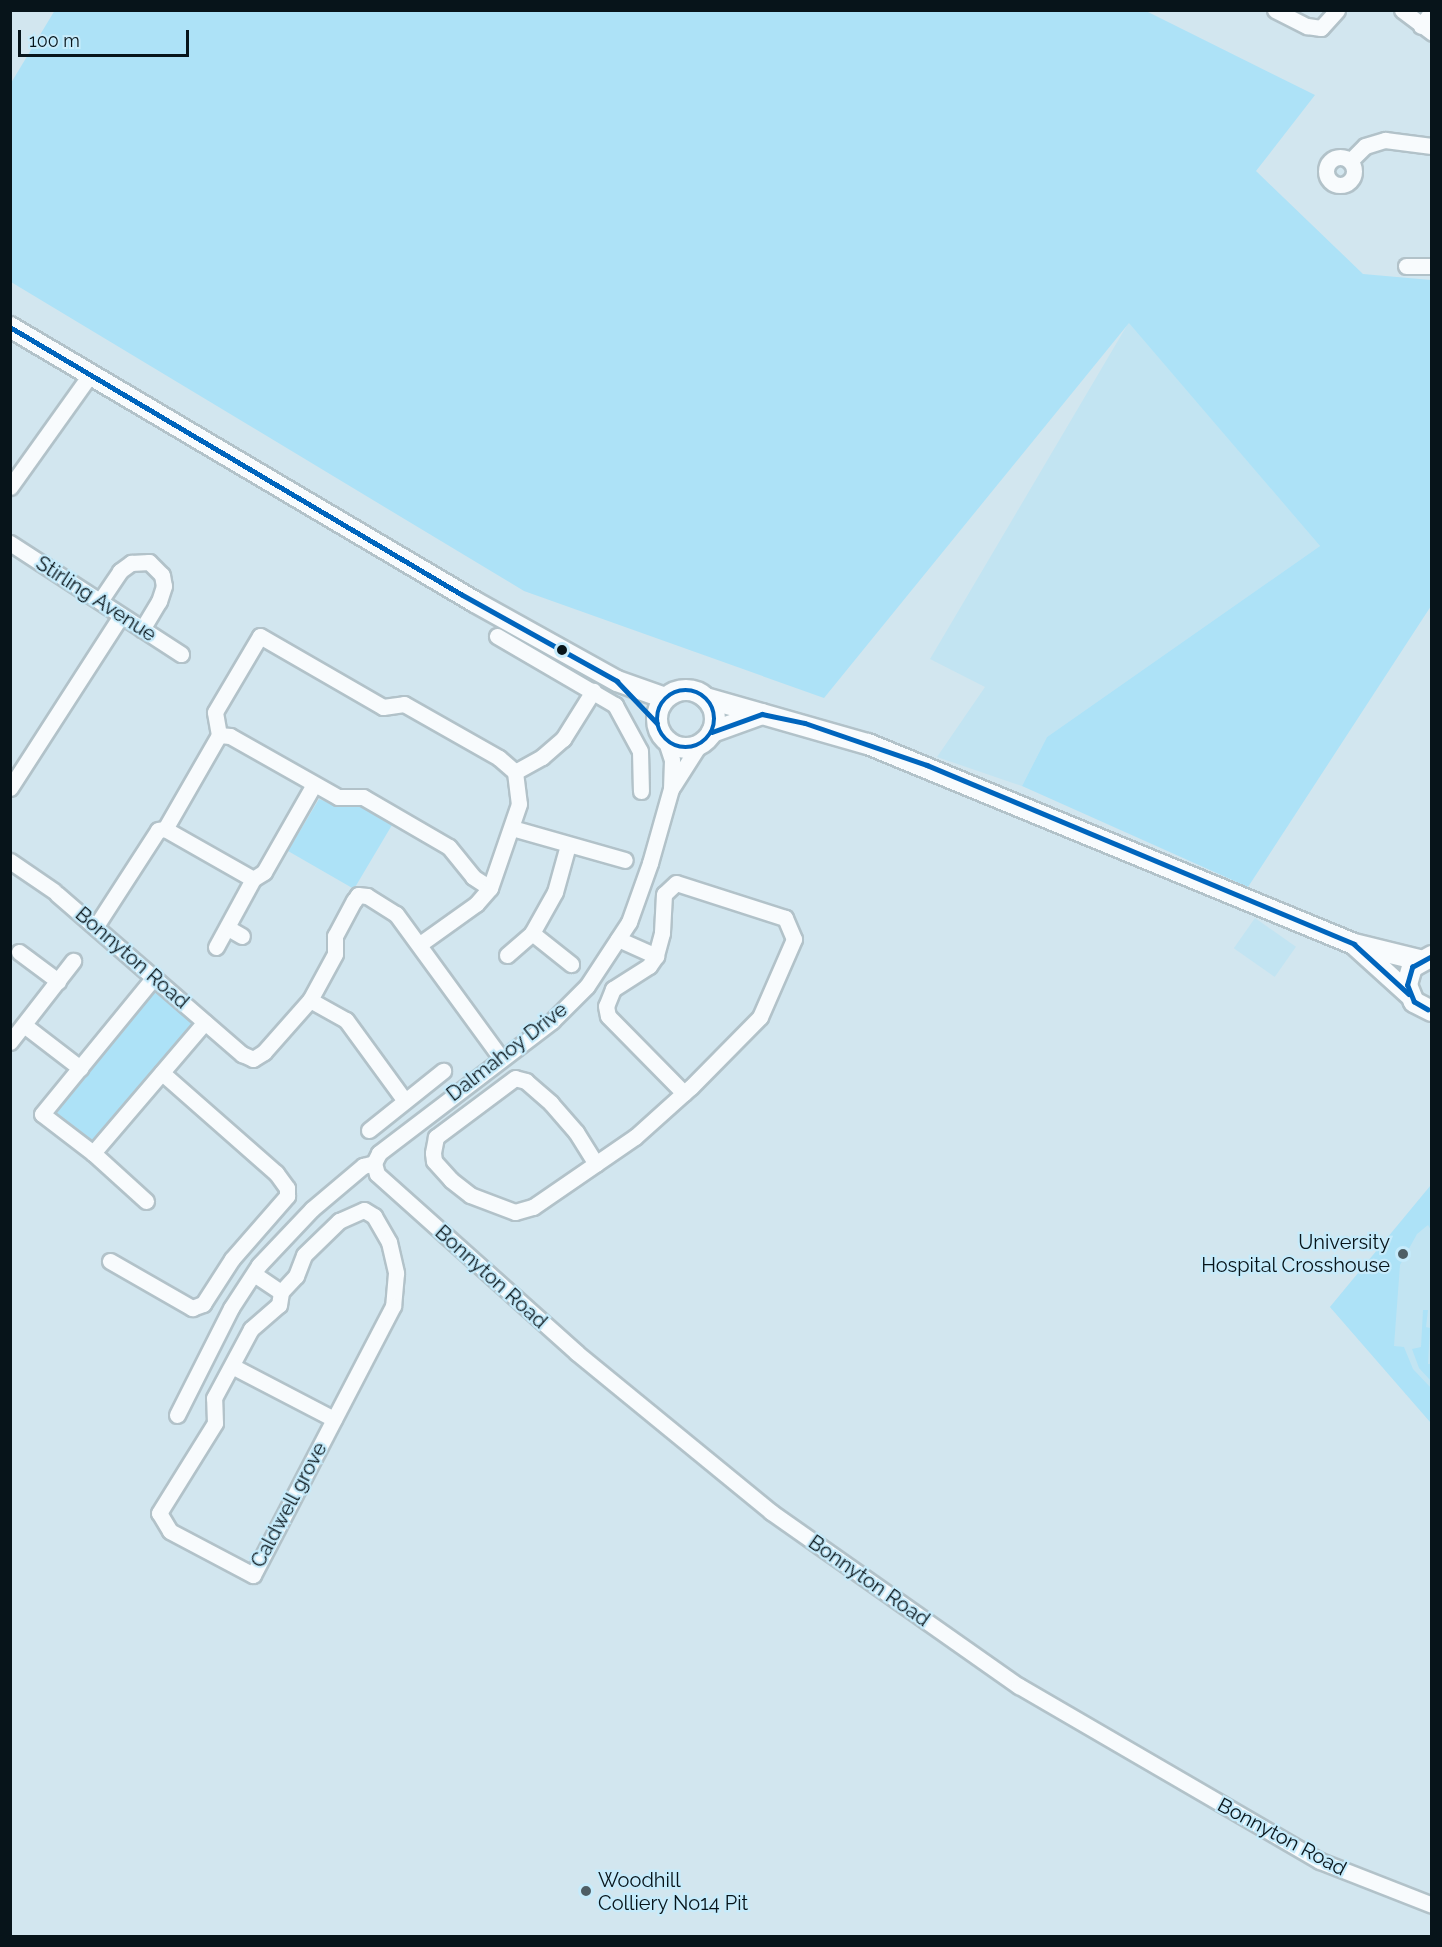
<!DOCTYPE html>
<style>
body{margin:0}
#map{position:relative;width:1442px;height:1947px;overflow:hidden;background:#d2e6ef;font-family:Raleway,sans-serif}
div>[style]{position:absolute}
.built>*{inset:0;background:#c2e4f2;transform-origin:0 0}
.green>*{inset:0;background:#ade2f7}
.roads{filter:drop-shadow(2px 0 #b2c2c9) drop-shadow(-2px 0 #b2c2c9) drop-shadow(0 2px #b2c2c9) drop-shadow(0 -2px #b2c2c9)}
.minor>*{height:15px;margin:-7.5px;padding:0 7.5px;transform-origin:7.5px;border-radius:7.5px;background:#f8fbfd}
.minor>.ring{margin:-7.5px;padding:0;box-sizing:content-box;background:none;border:15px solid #f8fbfd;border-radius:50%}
.major>*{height:20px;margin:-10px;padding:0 10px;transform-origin:10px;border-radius:10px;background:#f8fbfd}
.major>.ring{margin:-10px;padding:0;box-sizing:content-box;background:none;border:20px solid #f8fbfd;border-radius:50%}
.bus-1>*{height:4.5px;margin:-2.25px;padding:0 2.25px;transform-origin:2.25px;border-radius:2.25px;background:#0065bd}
.bus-1>.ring{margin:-2.25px;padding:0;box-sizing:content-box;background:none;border:4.5px solid #0065bd;border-radius:50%}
.dots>*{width:16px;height:16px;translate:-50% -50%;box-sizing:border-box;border:3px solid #c6ebfb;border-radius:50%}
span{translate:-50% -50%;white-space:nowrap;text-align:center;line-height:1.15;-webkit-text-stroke:4.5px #c6ebfb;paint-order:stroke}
.street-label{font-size:20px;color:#07141a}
.poi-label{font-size:20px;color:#07141a}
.right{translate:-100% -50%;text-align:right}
.left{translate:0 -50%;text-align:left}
.frame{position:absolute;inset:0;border:12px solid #07141a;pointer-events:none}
.scale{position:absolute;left:18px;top:30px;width:171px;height:27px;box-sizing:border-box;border:3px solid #07141a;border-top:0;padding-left:8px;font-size:18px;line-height:21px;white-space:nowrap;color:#07141a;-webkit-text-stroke:4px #c6ebfb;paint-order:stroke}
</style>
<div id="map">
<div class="built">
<div style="clip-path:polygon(1129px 322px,1320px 546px,1047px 737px,1022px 786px,937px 757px,985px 687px,930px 659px)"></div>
<div style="left:1255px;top:918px;width:50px;height:37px;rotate:35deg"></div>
<div style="clip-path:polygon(1431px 1185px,1431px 1423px,1330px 1307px)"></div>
</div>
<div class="green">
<div style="clip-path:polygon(55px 10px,1146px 11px,1315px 95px,1256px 171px,1363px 274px,1431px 280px,1431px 606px,1248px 887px,1022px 786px,1047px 737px,1320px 546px,1129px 323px,824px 698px,524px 591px,11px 282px,11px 83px)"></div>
<div style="clip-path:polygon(319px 799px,337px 806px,355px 803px,392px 825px,354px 889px,288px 851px)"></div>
<div style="clip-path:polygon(161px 988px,194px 1021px,194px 1026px,92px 1145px,54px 1116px,52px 1109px,153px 989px)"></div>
<div style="clip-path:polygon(1431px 1185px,1431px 1230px,1428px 1225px,1417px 1234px,1400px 1265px,1394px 1346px,1404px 1347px,1413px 1369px,1431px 1388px,1431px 1423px,1330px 1307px)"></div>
<div style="clip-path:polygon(1423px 1310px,1428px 1310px,1426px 1327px,1430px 1328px,1428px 1364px,1431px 1364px,1431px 1381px,1419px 1368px,1412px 1349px,1421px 1347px)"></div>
</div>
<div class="roads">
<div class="minor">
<div style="left:1275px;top:10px;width:36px;rotate:27deg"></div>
<div style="left:1307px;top:26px;width:14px;rotate:8deg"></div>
<div style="left:1321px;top:28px;width:24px;rotate:-48deg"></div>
<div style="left:1402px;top:10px;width:38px;rotate:37deg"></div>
<div style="left:1421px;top:26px;width:19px;rotate:-54deg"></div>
<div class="ring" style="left:1326px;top:157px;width:13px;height:13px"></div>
<div style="left:1350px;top:161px;width:21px;rotate:-45deg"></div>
<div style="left:1365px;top:146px;width:21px;rotate:-17deg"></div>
<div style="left:1385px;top:140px;width:47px;rotate:7.3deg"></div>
<div style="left:1406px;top:266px;width:26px"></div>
<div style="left:10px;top:487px;width:138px;rotate:-54.5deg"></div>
<div style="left:10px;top:543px;width:204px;rotate:33deg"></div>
<div style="left:100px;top:601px;width:36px;rotate:-56deg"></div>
<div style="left:120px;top:571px;width:14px;rotate:-36deg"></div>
<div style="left:131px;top:563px;width:18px;rotate:-3deg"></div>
<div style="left:149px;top:562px;width:18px;rotate:45deg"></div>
<div style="left:162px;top:575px;width:11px;rotate:80deg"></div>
<div style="left:164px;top:586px;width:16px;rotate:108deg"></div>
<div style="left:159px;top:601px;width:33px;rotate:121deg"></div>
<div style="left:497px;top:636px;width:137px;rotate:30.3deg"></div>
<div style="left:615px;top:705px;width:52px;rotate:61.5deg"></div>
<div style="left:640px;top:751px;width:40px;rotate:88.6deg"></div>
<div style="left:219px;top:735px;width:11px;rotate:5deg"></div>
<div style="left:230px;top:736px;width:124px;rotate:29.5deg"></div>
<div style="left:338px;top:797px;width:25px"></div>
<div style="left:363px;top:797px;width:99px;rotate:30.2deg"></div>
<div style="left:449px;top:847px;width:38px;rotate:51deg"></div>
<div style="left:473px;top:877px;width:20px;rotate:33deg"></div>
<div style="left:515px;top:772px;width:31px;rotate:-29deg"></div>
<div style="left:542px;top:757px;width:28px;rotate:-41deg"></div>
<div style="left:563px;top:739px;width:57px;rotate:-58deg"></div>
<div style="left:673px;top:786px;width:49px;rotate:-57.6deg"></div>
<div style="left:10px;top:788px;width:205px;rotate:-57.2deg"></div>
<div style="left:512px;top:828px;width:117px;rotate:15.8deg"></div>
<div style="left:165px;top:829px;width:108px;rotate:-60.1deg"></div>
<div style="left:219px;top:735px;width:23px;rotate:-100deg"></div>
<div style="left:215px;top:712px;width:88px;rotate:-59.4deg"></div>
<div style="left:260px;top:636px;width:142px;rotate:30deg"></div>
<div style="left:383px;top:707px;width:21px;rotate:-8deg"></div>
<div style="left:404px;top:704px;width:109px;rotate:29.6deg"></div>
<div style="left:499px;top:758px;width:21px;rotate:41deg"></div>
<div style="left:515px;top:772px;width:32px;rotate:83deg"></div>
<div style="left:519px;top:804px;width:89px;rotate:109deg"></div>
<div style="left:490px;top:888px;width:21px;rotate:131deg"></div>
<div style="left:476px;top:904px;width:69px;rotate:144.5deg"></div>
<div style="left:10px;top:861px;width:53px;rotate:34.3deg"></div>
<div style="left:57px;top:894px;width:245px;rotate:40.9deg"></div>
<div style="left:242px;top:1054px;width:12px;rotate:24deg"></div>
<div style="left:253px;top:1059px;width:13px;rotate:-32deg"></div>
<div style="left:264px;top:1052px;width:69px;rotate:-48.5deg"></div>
<div style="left:310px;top:1000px;width:52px;rotate:-61.5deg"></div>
<div style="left:335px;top:954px;width:18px;rotate:-90deg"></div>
<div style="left:335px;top:936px;width:40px;rotate:-62deg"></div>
<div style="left:354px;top:901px;width:7px;rotate:-56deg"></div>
<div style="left:358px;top:895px;width:9px;rotate:6deg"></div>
<div style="left:367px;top:896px;width:34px;rotate:32deg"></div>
<div style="left:396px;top:914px;width:178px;rotate:53.9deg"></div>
<div style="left:96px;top:926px;width:114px;rotate:-57.1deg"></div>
<div style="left:158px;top:830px;width:7px;rotate:-8deg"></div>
<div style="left:165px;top:829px;width:101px;rotate:29.6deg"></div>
<div style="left:253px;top:879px;width:13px;rotate:-32deg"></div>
<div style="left:264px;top:872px;width:99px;rotate:-60.3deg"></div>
<div style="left:228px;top:928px;width:16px;rotate:30deg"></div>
<div style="left:532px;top:933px;width:50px;rotate:38.5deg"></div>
<div style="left:618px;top:939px;width:42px;rotate:24.1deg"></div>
<div style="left:216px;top:947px;width:77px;rotate:-61.4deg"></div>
<div style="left:19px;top:952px;width:49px;rotate:36.6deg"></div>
<div style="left:507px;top:955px;width:33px;rotate:-41deg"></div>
<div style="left:532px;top:933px;width:47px;rotate:-60.7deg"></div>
<div style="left:555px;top:892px;width:49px;rotate:-74.5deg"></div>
<div style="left:310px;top:1000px;width:41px;rotate:29.1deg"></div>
<div style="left:346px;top:1020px;width:100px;rotate:53.9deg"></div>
<div style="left:24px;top:1025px;width:71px;rotate:37.5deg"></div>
<div style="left:10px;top:1042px;width:103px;rotate:-52.1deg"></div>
<div style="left:369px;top:1130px;width:95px;rotate:-38.6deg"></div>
<div style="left:93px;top:1153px;width:172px;rotate:-49.5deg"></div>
<div style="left:374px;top:1163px;width:11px;rotate:75deg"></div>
<div style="left:377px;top:1174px;width:268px;rotate:41.8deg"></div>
<div style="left:577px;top:1353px;width:251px;rotate:39.3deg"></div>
<div style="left:771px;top:1512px;width:303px;rotate:35.1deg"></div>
<div style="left:1019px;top:1686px;width:348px;rotate:30.2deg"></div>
<div style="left:1320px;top:1861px;width:120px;rotate:21.4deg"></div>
<div style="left:374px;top:1163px;width:11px;rotate:-63deg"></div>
<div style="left:379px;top:1153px;width:218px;rotate:-37.3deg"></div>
<div style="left:552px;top:1021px;width:49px;rotate:-45deg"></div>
<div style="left:587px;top:986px;width:77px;rotate:-56.7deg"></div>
<div style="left:629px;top:922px;width:63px;rotate:-70.4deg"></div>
<div style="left:650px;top:863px;width:77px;rotate:-74.2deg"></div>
<div style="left:671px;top:789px;width:29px;rotate:-88deg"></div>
<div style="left:672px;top:760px;width:22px;rotate:-108deg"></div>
<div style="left:596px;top:1164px;width:38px;rotate:-122deg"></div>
<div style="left:576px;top:1132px;width:38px;rotate:-131deg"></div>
<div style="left:551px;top:1103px;width:33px;rotate:-139deg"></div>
<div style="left:526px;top:1081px;width:11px;rotate:-165deg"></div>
<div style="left:515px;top:1078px;width:99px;rotate:143.2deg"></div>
<div style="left:436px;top:1137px;width:16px;rotate:101deg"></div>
<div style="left:433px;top:1153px;width:8px;rotate:83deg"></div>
<div style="left:434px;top:1161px;width:25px;rotate:48deg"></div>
<div style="left:451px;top:1180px;width:24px;rotate:38deg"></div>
<div style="left:470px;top:1195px;width:48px;rotate:20.7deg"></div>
<div style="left:515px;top:1212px;width:19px;rotate:-16deg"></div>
<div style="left:533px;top:1207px;width:124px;rotate:-34.5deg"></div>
<div style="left:635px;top:1137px;width:66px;rotate:-41.9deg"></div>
<div style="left:684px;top:1093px;width:9px;rotate:-41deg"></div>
<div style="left:691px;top:1087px;width:98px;rotate:-45.4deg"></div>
<div style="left:760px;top:1017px;width:85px;rotate:-66.4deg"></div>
<div style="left:794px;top:939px;width:23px;rotate:-113deg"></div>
<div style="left:785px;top:918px;width:114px;rotate:-162.2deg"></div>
<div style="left:676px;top:883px;width:16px;rotate:137deg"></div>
<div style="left:664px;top:894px;width:39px;rotate:93deg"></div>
<div style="left:662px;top:933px;width:24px;rotate:105deg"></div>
<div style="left:656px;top:956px;width:12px;rotate:125deg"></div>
<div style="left:649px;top:966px;width:43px;rotate:147.4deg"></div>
<div style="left:613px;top:989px;width:18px;rotate:112deg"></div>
<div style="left:606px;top:1006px;width:10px;rotate:79deg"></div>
<div style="left:608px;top:1016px;width:108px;rotate:45.4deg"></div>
<div style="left:146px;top:1201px;width:72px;rotate:-137.8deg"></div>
<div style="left:93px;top:1153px;width:64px;rotate:-142.6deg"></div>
<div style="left:42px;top:1114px;width:177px;rotate:-50.7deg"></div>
<div style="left:110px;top:1261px;width:95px;rotate:29.8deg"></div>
<div style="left:192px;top:1308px;width:12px;rotate:-20deg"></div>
<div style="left:203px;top:1304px;width:54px;rotate:-57.2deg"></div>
<div style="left:232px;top:1259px;width:84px;rotate:-48.9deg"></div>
<div style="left:287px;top:1196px;width:8px;rotate:-90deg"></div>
<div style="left:287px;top:1188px;width:19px;rotate:-126deg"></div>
<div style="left:276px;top:1173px;width:152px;rotate:-138.7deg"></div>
<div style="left:254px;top:1274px;width:32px;rotate:34deg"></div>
<div style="left:281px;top:1292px;width:22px;rotate:-47deg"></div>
<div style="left:296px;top:1276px;width:22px;rotate:-69deg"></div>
<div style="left:304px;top:1255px;width:49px;rotate:-44.2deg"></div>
<div style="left:339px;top:1221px;width:27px;rotate:-24deg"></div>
<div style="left:364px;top:1210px;width:12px;rotate:31deg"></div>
<div style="left:374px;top:1216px;width:30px;rotate:60deg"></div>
<div style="left:389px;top:1242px;width:32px;rotate:77deg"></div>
<div style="left:396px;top:1273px;width:33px;rotate:95deg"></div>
<div style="left:393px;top:1306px;width:303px;rotate:117.5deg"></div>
<div style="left:253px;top:1575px;width:94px;rotate:-152.1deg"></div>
<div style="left:170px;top:1531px;width:21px;rotate:-121deg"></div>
<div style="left:159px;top:1513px;width:106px;rotate:-58.1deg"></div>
<div style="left:215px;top:1423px;width:25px;rotate:-92deg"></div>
<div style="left:214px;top:1398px;width:78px;rotate:-61.8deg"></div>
<div style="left:251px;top:1329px;width:37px;rotate:-41deg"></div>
<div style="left:279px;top:1305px;width:13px;rotate:-81deg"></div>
<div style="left:232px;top:1366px;width:115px;rotate:27.5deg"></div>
<div style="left:177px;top:1415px;width:120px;rotate:-63.2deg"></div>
<div style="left:231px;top:1308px;width:51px;rotate:-56.9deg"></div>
<div style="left:259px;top:1265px;width:77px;rotate:-46.6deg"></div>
<div style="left:312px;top:1209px;width:67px;rotate:-40.1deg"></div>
<div style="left:363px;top:1166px;width:11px;rotate:-15deg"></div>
</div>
<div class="major">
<div style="left:10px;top:327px;width:540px;rotate:30.6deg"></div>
<div style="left:475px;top:602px;width:162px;rotate:29.1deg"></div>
<div style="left:617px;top:681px;width:51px;rotate:19.5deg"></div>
<div class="ring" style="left:657px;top:690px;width:38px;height:38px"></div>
<div style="left:706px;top:698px;width:168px;rotate:15.9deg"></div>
<div style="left:868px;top:744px;width:526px;rotate:22.37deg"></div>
<div style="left:1354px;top:944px;width:67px;rotate:13.8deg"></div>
<div style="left:712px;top:732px;width:53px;rotate:-19.8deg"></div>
<div style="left:1356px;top:946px;width:72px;rotate:42.2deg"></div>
<div style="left:1432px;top:956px;width:23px;rotate:151deg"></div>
<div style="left:1412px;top:967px;width:19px;rotate:106deg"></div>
<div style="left:1407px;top:985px;width:18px;rotate:68deg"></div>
<div style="left:1414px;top:1002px;width:20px;rotate:27deg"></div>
</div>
</div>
<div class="bus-1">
<div style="left:10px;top:327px;width:524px;rotate:30.63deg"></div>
<div style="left:461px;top:594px;width:179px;rotate:29.1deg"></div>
<div style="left:617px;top:681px;width:58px;rotate:46.4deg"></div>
<div class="ring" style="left:657px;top:690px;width:53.5px;height:53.5px"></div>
<div style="left:712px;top:732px;width:53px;rotate:-19.8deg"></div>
<div style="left:762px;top:714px;width:44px;rotate:11.8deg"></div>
<div style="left:805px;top:723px;width:129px;rotate:19deg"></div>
<div style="left:927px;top:765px;width:463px;rotate:22.7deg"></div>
<div style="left:1354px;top:944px;width:74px;rotate:42.3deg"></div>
<div style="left:1428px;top:1010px;width:16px;rotate:-150deg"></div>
<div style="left:1414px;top:1002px;width:18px;rotate:-112deg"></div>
<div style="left:1407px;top:985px;width:19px;rotate:-74deg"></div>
<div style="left:1412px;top:967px;width:23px;rotate:-29deg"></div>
</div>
<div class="dots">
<div style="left:562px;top:650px;background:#07141a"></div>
<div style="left:1403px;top:1254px;background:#4e5e65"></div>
<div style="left:586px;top:1891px;background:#4e5e65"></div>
</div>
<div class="street-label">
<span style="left:96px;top:599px;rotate:33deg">Stirling Avenue</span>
<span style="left:132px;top:958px;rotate:41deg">Bonnyton Road</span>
<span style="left:507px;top:1052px;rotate:-38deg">Dalmahoy Drive</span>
<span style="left:491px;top:1277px;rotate:42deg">Bonnyton Road</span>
<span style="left:289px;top:1505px;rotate:-62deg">Caldwell grove</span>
<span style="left:869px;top:1581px;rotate:35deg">Bonnyton Road</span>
<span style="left:1282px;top:1837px;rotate:28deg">Bonnyton Road</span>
</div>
<div class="poi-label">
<span class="right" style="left:1390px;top:1254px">University<br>Hospital Crosshouse</span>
<span class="left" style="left:598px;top:1892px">Woodhill<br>Colliery No14 Pit</span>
</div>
<div class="frame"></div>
<div class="scale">100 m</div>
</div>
